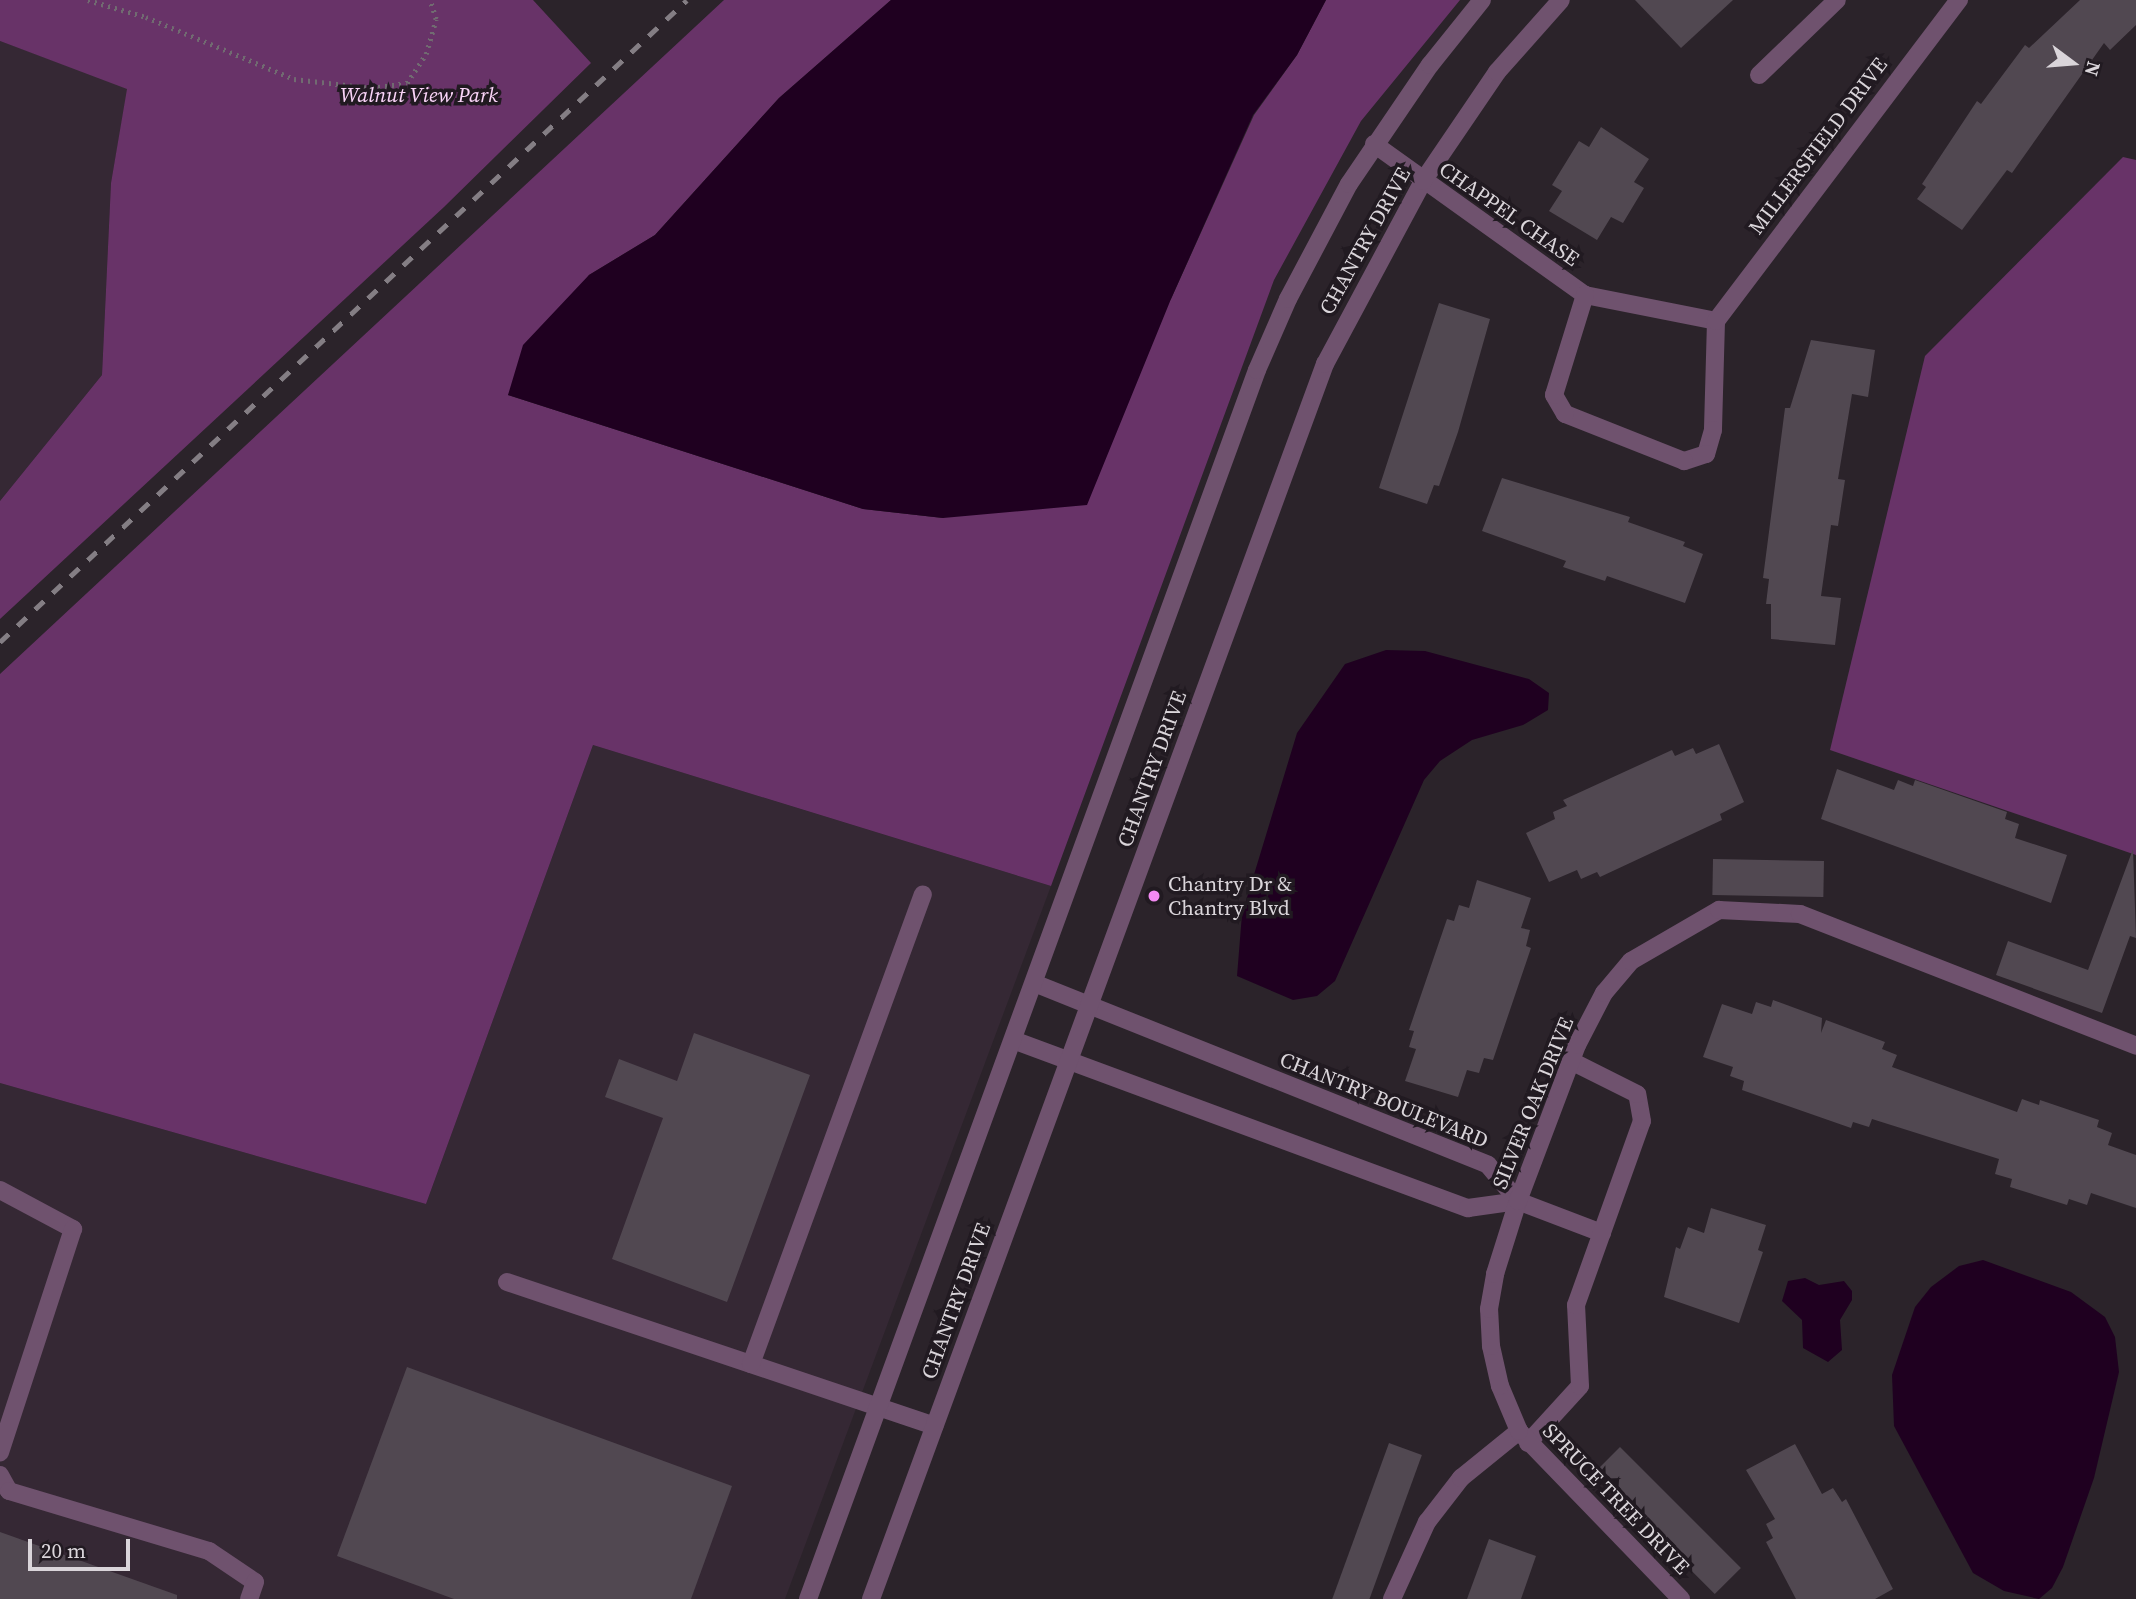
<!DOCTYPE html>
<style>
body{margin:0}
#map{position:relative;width:2136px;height:1599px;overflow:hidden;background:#2b232a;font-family:"Source Serif 4",serif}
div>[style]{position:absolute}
.built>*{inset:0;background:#352834}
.green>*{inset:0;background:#683368}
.water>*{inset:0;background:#1f0020}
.building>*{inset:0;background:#514851;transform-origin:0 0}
.path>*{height:4.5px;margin-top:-2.25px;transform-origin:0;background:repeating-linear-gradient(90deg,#716b71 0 2px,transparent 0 7px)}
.minor>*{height:18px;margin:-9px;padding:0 9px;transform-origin:9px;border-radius:9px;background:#6f526e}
.rail>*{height:5px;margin-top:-2.5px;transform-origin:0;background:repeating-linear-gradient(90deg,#847e84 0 12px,transparent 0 24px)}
.dots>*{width:19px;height:19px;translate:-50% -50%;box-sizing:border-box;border:4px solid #211a21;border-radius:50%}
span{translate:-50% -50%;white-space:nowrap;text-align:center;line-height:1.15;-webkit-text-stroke:7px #211a21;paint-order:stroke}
.park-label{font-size:21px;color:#fbd5f9;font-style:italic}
.street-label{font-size:21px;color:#dad5da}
.poi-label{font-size:21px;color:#dad5da}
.left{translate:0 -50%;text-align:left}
.north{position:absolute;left:2038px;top:28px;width:70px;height:70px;-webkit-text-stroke:5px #211a21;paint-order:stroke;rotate:106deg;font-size:19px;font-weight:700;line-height:28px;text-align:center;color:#dad5da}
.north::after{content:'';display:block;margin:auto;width:24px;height:32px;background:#dad5da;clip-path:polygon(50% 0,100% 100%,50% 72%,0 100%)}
.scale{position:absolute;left:28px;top:1539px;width:102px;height:32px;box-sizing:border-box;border:4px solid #dad5da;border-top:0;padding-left:9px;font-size:21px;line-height:24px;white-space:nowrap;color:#dad5da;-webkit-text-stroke:5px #211a21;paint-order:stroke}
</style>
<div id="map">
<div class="built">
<div style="clip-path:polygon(0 41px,128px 88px,111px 183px,102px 375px,0 501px)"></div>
<div style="clip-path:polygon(593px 745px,1051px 886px,785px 1599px,0 1599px,0 1083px,426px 1204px)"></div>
</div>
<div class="green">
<div style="clip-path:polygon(0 0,533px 0,591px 63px,444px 207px,0 619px,0 501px,102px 375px,111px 183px,127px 89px,0 41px)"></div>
<div style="clip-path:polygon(724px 0,891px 0,779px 98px,655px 235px,589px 275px,508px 395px,863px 509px,943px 518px,1171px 299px,1254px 115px,1297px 55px,1326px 0,1460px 0,1361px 121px,1274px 280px,1051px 886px,593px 745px,426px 1204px,0 1083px,0 674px)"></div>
<div style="clip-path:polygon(2123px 157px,2136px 160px,2136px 855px,1830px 750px,1925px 356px)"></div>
</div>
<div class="water">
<div style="clip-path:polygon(891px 0,1326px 0,1297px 55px,1253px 115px,1171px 299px,1087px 505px,943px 518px,863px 509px,508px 395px,523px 345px,589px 275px,655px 235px,779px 98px)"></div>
<div style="clip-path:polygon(1386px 650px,1425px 651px,1529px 679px,1549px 693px,1548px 710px,1523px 725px,1472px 740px,1440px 761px,1424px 780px,1335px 981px,1317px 996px,1293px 1000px,1237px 976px,1242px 914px,1297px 733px,1345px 664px)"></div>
<div style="clip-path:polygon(1983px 1260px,2071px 1292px,2105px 1317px,2115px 1337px,2119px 1372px,2094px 1478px,2063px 1567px,2052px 1588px,2039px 1599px,2004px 1591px,1973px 1573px,1894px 1426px,1892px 1375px,1915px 1307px,1931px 1287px,1959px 1266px)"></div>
<div style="clip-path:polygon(1805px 1278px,1819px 1285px,1844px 1281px,1852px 1291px,1852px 1300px,1840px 1320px,1842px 1350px,1828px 1362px,1803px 1348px,1802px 1320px,1782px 1301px,1788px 1281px)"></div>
</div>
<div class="building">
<div style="clip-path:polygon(1635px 0,1733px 0,1681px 48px)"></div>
<div style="clip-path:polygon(2080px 0,2136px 0,2136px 25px,2110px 50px,2104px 43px,2012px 173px,2007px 170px,1962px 230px,1917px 199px,1926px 187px,1922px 184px,1977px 101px,1981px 104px,2025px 45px,2029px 48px)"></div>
<div style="clip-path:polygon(1601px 127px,1649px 159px,1634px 182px,1644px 188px,1623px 223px,1611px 217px,1597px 240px,1549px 211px,1562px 191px,1552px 185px,1579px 141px,1589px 147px)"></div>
<div style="clip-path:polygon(1439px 303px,1490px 319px,1458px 432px,1439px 486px,1434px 485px,1427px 504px,1379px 488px)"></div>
<div style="clip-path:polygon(1811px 340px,1875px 350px,1868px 397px,1852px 394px,1838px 479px,1845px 480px,1838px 526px,1831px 525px,1821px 596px,1841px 598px,1835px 645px,1771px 639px,1771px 604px,1766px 604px,1769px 579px,1763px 578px,1785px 408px,1790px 408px)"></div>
<div style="clip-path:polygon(1502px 478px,1630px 517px,1628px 522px,1685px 542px,1683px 546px,1703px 554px,1685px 603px,1607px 576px,1605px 581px,1563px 567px,1566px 561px,1482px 531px)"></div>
<div style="clip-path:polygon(1719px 744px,1744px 802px,1720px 814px,1722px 820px,1600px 877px,1597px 872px,1581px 879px,1577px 870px,1549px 882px,1526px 833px,1555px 819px,1553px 812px,1567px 806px,1563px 800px,1672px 750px,1675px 756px,1693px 748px,1696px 754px)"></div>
<div style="clip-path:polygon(1837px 769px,1894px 790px,1898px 780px,1913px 786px,1915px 780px,2007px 812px,2005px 819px,2019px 824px,2015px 838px,2067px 855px,2051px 903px,1821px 819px)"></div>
<div style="clip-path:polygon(2133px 849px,2136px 938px,2130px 936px,2102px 1013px,1996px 975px,2008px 941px,2088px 970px)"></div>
<div style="left:1713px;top:859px;width:111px;height:36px;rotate:1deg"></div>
<div style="clip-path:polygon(1477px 880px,1531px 898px,1521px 928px,1530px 930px,1526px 946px,1531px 948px,1493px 1060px,1484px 1058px,1479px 1073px,1467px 1070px,1458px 1097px,1405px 1081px,1416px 1049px,1409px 1047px,1414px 1031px,1409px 1030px,1447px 919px,1454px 921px,1459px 905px,1469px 908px)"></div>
<div style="clip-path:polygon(1773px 1000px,1822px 1018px,1821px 1033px,1826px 1020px,1885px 1042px,1882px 1049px,1897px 1055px,1892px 1067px,2017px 1112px,2022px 1099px,2039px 1105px,2040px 1100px,2099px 1120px,2097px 1127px,2112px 1133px,2108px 1145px,2136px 1155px,2136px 1208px,2091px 1193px,2087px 1205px,2069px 1199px,2067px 1205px,2010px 1187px,2012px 1179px,1995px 1174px,1999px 1159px,1872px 1119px,1869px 1127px,1853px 1122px,1851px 1128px,1742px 1090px,1744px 1081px,1730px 1076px,1733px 1067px,1703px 1057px,1722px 1004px,1752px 1014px,1756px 1002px,1771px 1007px)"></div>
<div style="clip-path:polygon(694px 1033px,810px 1075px,727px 1302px,612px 1259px,663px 1118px,605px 1097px,619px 1059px,677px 1081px)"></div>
<div style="clip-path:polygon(1711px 1208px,1766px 1225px,1758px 1250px,1763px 1252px,1739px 1323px,1664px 1297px,1676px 1247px,1680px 1249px,1688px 1227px,1704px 1233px)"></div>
<div style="clip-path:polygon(407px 1367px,732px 1486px,691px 1599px,454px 1599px,337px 1556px)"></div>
<div style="left:1389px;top:1443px;width:35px;height:166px;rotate:20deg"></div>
<div style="clip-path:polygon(1795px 1444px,1822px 1494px,1833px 1488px,1842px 1502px,1846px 1499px,1893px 1589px,1875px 1599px,1796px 1599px,1766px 1542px,1773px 1538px,1766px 1524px,1775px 1519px,1746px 1470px)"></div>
<div style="left:1620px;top:1447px;width:171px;height:37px;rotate:45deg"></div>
<div style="clip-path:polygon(0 1532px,177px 1595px,177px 1599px,0 1599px)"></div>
<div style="clip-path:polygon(1489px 1539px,1536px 1556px,1521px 1599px,1467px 1599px)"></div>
</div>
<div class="path">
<div style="left:88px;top:0;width:60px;rotate:16.3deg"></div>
<div style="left:146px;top:17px;width:160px;rotate:22.7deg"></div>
<div style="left:294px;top:79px;width:78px;rotate:6.7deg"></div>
<div style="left:371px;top:88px;width:36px;rotate:-8deg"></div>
<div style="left:407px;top:83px;width:35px;rotate:-57deg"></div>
<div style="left:426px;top:54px;width:36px;rotate:-74deg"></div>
<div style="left:436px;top:19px;width:20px;rotate:-108deg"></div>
</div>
<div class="minor">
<div style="left:1759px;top:75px;width:108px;rotate:-43.9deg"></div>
<div style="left:1374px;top:144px;width:259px;rotate:35.6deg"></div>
<div style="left:1585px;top:295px;width:134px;rotate:11.2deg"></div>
<div style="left:1716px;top:321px;width:109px;rotate:91.6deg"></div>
<div style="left:1713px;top:430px;width:25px;rotate:106deg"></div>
<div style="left:1706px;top:454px;width:23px;rotate:162deg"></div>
<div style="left:1684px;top:461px;width:128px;rotate:-158.4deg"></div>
<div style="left:1565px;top:414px;width:22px;rotate:-120deg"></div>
<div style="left:1554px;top:395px;width:105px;rotate:-72.8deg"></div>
<div style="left:1716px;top:321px;width:403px;rotate:-52.9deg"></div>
<div style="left:1034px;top:983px;width:489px;rotate:21.8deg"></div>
<div style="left:1488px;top:1165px;width:47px;rotate:50.2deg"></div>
<div style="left:1518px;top:1201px;width:90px;rotate:20.9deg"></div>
<div style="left:1013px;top:1040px;width:485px;rotate:20.3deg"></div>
<div style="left:1468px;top:1208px;width:50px;rotate:-8deg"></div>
<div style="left:0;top:1190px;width:83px;rotate:28.1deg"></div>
<div style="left:73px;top:1229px;width:235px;rotate:108.1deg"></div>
<div style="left:507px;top:1282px;width:451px;rotate:18.6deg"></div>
<div style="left:751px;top:1364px;width:500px;rotate:-69.9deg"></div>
<div style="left:1528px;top:1443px;width:77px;rotate:-47.6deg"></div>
<div style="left:1580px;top:1386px;width:81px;rotate:-92.8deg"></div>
<div style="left:1576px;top:1305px;width:195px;rotate:-70.3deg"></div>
<div style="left:1642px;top:1121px;width:27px;rotate:-100deg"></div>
<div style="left:1637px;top:1094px;width:74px;rotate:-153.4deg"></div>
<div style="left:0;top:1475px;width:18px;rotate:61deg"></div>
<div style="left:9px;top:1491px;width:209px;rotate:16.7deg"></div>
<div style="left:209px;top:1551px;width:55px;rotate:34deg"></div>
<div style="left:255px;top:1582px;width:18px;rotate:109deg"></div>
<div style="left:808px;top:1599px;width:1308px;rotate:-69.93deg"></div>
<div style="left:1257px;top:370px;width:77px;rotate:-66.4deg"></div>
<div style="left:1288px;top:299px;width:130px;rotate:-62.1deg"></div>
<div style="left:1349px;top:184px;width:144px;rotate:-55.8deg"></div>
<div style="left:1430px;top:65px;width:83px;rotate:-51.3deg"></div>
<div style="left:871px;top:1599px;width:1316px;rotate:-69.82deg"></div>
<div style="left:1325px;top:364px;width:208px;rotate:-61.8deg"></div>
<div style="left:1423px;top:181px;width:132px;rotate:-55.8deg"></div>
<div style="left:1497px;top:72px;width:96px;rotate:-48.4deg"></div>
<div style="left:1392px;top:1599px;width:85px;rotate:-65.6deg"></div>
<div style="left:1427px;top:1522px;width:56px;rotate:-52.3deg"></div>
<div style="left:1461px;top:1478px;width:75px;rotate:-39deg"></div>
<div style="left:1681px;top:1599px;width:233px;rotate:-134deg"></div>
<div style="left:1519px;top:1431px;width:49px;rotate:-112.9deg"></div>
<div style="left:1500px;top:1386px;width:41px;rotate:-102.7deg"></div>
<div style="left:1491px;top:1346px;width:37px;rotate:-93deg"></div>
<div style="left:1489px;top:1309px;width:36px;rotate:-80deg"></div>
<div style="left:1495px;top:1274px;width:77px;rotate:-72.5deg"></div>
<div style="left:1518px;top:1201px;width:167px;rotate:-69.3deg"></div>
<div style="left:1577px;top:1045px;width:59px;rotate:-62.6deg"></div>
<div style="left:1604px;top:993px;width:42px;rotate:-49.8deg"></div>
<div style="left:1631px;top:961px;width:102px;rotate:-30.1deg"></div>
<div style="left:1719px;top:910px;width:81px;rotate:2.8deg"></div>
<div style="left:1800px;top:914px;width:361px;rotate:21.4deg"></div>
</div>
<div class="rail">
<div style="left:0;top:642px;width:940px;rotate:-43.06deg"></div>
</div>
<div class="dots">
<div style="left:1154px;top:896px;background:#f38af2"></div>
</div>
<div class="park-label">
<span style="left:419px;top:95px">Walnut View Park</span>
</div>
<div class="street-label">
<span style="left:1818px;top:146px;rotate:-53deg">MILLERSFIELD DRIVE</span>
<span style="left:1509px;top:214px;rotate:35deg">CHAPPEL CHASE</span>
<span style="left:1365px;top:241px;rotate:-61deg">CHANTRY DRIVE</span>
<span style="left:1152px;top:769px;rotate:-70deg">CHANTRY DRIVE</span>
<span style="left:1384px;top:1100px;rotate:22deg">CHANTRY BOULEVARD</span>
<span style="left:1533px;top:1103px;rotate:-68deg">SILVER OAK DRIVE</span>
<span style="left:956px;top:1301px;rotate:-70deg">CHANTRY DRIVE</span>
<span style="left:1616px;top:1499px;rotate:46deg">SPRUCE TREE DRIVE</span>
</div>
<div class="poi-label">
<span class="left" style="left:1168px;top:896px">Chantry Dr &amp;<br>Chantry Blvd</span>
</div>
<div class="north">N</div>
<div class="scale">20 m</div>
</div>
